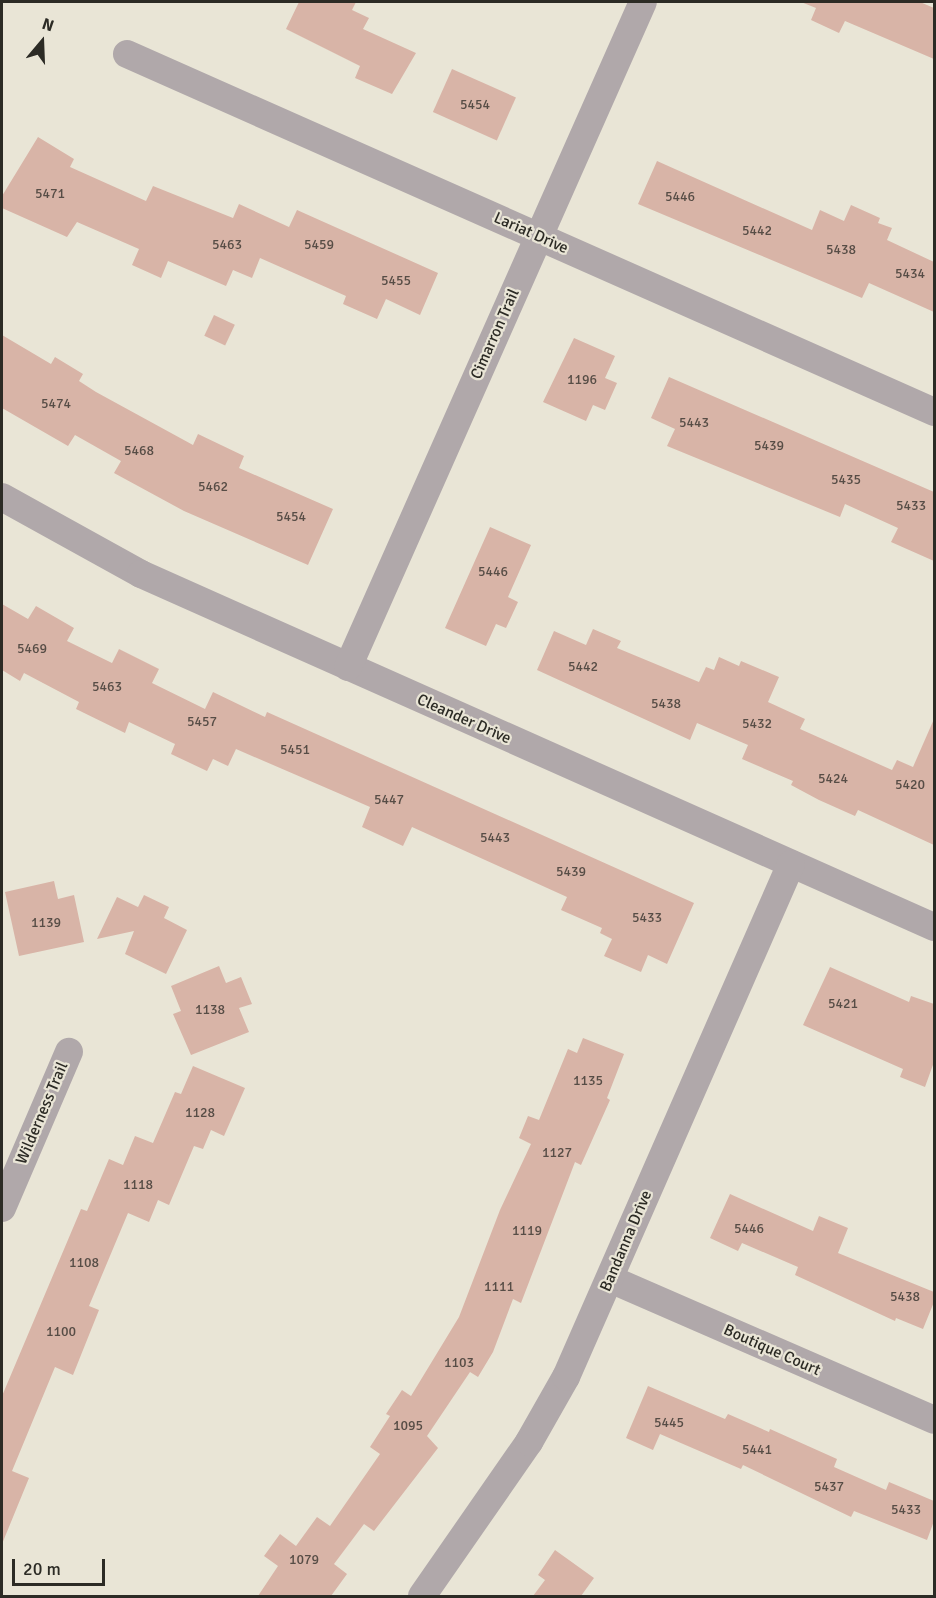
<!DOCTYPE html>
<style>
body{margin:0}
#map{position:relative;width:936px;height:1598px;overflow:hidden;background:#e9e5d6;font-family:Signika,sans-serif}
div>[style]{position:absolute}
.building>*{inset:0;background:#d8b4a7;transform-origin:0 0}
.minor>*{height:28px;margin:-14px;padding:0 14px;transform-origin:14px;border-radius:14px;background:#b0a8aa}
span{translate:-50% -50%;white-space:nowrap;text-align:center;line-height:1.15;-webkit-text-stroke:4.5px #e9e5d6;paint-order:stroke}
.number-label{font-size:14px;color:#574d46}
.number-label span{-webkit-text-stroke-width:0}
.street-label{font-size:16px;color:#2c2b25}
.frame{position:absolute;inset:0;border:3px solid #2c2b25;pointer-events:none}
.north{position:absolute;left:12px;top:12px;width:60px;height:60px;-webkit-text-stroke:4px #e9e5d6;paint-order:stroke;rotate:19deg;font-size:16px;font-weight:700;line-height:24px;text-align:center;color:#2c2b25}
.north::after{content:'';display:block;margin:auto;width:21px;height:27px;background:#2c2b25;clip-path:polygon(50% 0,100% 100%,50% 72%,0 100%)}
.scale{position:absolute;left:12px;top:1559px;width:93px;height:27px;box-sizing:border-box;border:3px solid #2c2b25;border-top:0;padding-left:8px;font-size:18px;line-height:21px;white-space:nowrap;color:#2c2b25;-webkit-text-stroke:4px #e9e5d6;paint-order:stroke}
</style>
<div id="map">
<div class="building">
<div style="clip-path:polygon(299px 2px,356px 2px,352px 10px,369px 18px,363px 29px,416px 53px,392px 94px,355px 78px,360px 66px,286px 29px)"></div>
<div style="clip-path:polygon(801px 2px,920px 2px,934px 8px,934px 59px,845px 21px,839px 33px,811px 20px,816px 8px)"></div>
<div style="left:452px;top:69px;width:70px;height:47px;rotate:24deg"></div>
<div style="clip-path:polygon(38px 137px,74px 159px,70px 167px,146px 201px,153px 186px,233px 218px,239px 204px,289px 227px,297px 210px,438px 273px,420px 315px,386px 299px,377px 319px,343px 304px,346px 296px,260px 258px,252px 278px,233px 270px,226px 286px,168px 261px,161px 278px,132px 265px,139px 249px,77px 222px,67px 237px,2px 208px,2px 196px)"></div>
<div style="clip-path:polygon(657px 161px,812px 230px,820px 210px,844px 221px,851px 205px,880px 218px,878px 223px,892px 228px,887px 240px,934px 262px,934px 312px,869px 283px,862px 298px,638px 204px)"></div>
<div style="left:214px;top:315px;width:23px;height:23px;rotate:25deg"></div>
<div style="clip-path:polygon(2px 335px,51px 364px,55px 357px,83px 374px,79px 381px,96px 392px,193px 445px,198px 434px,244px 456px,239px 468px,333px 509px,308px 565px,184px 511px,114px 473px,121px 461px,75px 435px,68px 446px,2px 408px)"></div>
<div style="clip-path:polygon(574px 338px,615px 356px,605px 378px,617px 383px,605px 410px,593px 405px,586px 421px,543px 402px)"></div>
<div style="clip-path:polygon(669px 377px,934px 492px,934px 561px,891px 542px,898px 528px,845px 504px,840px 517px,667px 446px,675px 429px,651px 418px)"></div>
<div style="clip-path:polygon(490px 527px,531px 545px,508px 597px,518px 602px,506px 628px,496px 624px,486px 646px,445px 628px)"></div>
<div style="clip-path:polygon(2px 604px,28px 619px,36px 606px,74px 628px,67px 641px,112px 663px,119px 649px,159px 669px,152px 683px,205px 709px,213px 692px,265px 717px,267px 712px,694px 903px,667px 964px,648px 955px,641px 972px,604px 956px,612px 939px,600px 933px,602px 928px,561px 910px,567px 897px,412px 827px,403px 846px,362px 827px,370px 807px,338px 793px,236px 749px,228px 766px,213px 759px,207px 771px,171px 754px,175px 744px,129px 722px,125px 733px,76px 709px,79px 702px,24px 673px,20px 681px,2px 670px)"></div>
<div style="clip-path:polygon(593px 629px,621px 641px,617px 648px,699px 682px,706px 667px,714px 670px,719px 657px,739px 666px,741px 661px,779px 677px,768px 702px,805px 719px,800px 729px,892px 770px,897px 760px,913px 767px,934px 719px,934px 845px,858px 810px,855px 816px,819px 800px,791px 785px,793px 781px,742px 759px,748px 745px,697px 723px,690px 740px,537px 670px,554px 631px,586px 645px)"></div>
<div style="clip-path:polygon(54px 881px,58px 899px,74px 895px,84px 942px,19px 956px,5px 892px)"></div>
<div style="clip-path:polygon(144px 895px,169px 907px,164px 918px,187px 930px,166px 974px,125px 954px,134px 931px,97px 939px,117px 897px,138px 907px)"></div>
<div style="clip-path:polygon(219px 966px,226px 983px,241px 977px,252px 1004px,239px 1008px,249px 1032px,191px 1055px,173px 1014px,181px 1011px,171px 986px)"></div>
<div style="clip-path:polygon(830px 967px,909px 1002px,911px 996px,934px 1004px,934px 1062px,925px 1087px,900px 1077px,903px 1069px,803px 1025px)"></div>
<div style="clip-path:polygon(583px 1038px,624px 1054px,607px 1098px,610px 1100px,581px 1165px,575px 1162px,521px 1303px,513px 1299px,493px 1352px,478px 1377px,470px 1372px,427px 1436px,438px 1448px,374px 1531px,364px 1524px,334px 1564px,347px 1574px,331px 1596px,258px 1596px,278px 1566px,264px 1556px,280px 1534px,296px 1546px,317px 1517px,330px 1526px,380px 1454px,370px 1447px,390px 1416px,386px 1414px,402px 1390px,411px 1396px,459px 1317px,500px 1210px,531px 1144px,519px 1138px,528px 1116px,539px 1120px,568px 1049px,577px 1053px)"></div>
<div style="clip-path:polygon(193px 1066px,245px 1088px,224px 1136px,211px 1130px,203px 1149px,194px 1146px,169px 1205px,158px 1200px,149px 1222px,128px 1213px,89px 1306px,99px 1310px,73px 1375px,55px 1367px,12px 1471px,29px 1478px,2px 1544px,2px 1396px,81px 1209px,87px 1211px,109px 1159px,123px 1165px,135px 1136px,153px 1143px,175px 1092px,181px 1094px)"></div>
<div style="clip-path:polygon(730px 1194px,813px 1231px,819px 1216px,848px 1228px,838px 1253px,934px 1292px,934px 1302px,923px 1329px,896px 1318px,895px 1321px,795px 1275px,798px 1267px,742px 1243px,738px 1251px,710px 1238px)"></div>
<div style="clip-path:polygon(648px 1386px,725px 1419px,728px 1414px,769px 1432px,770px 1429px,837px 1459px,834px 1467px,886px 1490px,889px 1482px,934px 1501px,934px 1521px,927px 1540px,854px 1511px,851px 1517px,743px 1465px,741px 1469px,660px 1434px,653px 1450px,626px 1438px)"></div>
<div style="clip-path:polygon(555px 1550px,594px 1578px,581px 1596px,533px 1596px,545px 1580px,538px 1575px)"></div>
</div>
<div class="minor">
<div style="left:127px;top:54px;width:883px;rotate:23.92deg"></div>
<div style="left:2px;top:497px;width:159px;rotate:29deg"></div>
<div style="left:141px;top:574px;width:868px;rotate:24deg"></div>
<div style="left:348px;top:667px;width:727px;rotate:-66.08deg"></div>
<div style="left:2px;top:1208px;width:170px;rotate:-66.8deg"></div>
<div style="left:610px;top:1279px;width:353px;rotate:23.5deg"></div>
<div style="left:422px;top:1596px;width:188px;rotate:-55.2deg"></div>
<div style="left:529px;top:1442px;width:75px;rotate:-60.4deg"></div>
<div style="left:566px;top:1377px;width:560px;rotate:-66.32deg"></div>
</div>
<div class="number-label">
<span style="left:475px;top:105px">5454</span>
<span style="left:50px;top:194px">5471</span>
<span style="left:680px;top:197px">5446</span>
<span style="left:757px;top:231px">5442</span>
<span style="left:227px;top:245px">5463</span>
<span style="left:319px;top:245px">5459</span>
<span style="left:841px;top:250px">5438</span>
<span style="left:910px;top:274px">5434</span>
<span style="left:396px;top:281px">5455</span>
<span style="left:582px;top:380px">1196</span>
<span style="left:56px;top:404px">5474</span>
<span style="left:694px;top:423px">5443</span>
<span style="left:769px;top:446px">5439</span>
<span style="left:139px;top:451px">5468</span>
<span style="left:846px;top:480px">5435</span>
<span style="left:213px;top:487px">5462</span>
<span style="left:911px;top:506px">5433</span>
<span style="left:291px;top:517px">5454</span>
<span style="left:493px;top:572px">5446</span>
<span style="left:32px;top:649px">5469</span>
<span style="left:583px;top:667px">5442</span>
<span style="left:107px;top:687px">5463</span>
<span style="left:666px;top:704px">5438</span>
<span style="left:202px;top:722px">5457</span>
<span style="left:757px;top:724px">5432</span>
<span style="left:295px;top:750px">5451</span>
<span style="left:833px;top:779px">5424</span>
<span style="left:910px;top:785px">5420</span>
<span style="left:389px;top:800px">5447</span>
<span style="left:495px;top:838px">5443</span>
<span style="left:571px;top:872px">5439</span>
<span style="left:647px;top:918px">5433</span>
<span style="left:46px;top:923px">1139</span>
<span style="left:843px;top:1004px">5421</span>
<span style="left:210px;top:1010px">1138</span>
<span style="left:588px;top:1081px">1135</span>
<span style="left:200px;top:1113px">1128</span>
<span style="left:557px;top:1153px">1127</span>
<span style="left:138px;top:1185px">1118</span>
<span style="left:749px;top:1229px">5446</span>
<span style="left:527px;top:1231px">1119</span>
<span style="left:84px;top:1263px">1108</span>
<span style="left:499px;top:1287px">1111</span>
<span style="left:905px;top:1297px">5438</span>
<span style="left:61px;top:1332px">1100</span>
<span style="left:459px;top:1363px">1103</span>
<span style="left:669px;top:1423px">5445</span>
<span style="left:408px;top:1426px">1095</span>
<span style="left:757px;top:1450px">5441</span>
<span style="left:829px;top:1487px">5437</span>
<span style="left:906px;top:1510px">5433</span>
<span style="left:304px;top:1560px">1079</span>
</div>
<div class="street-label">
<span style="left:531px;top:233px;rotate:24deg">Lariat Drive</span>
<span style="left:495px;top:334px;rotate:-66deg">Cimarron Trail</span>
<span style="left:464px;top:719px;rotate:24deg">Cleander Drive</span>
<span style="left:42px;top:1113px;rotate:-67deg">Wilderness Trail</span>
<span style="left:626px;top:1241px;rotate:-67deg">Bandanna Drive</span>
<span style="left:772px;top:1350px;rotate:24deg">Boutique Court</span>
</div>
<div class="frame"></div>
<div class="north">N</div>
<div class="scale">20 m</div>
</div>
